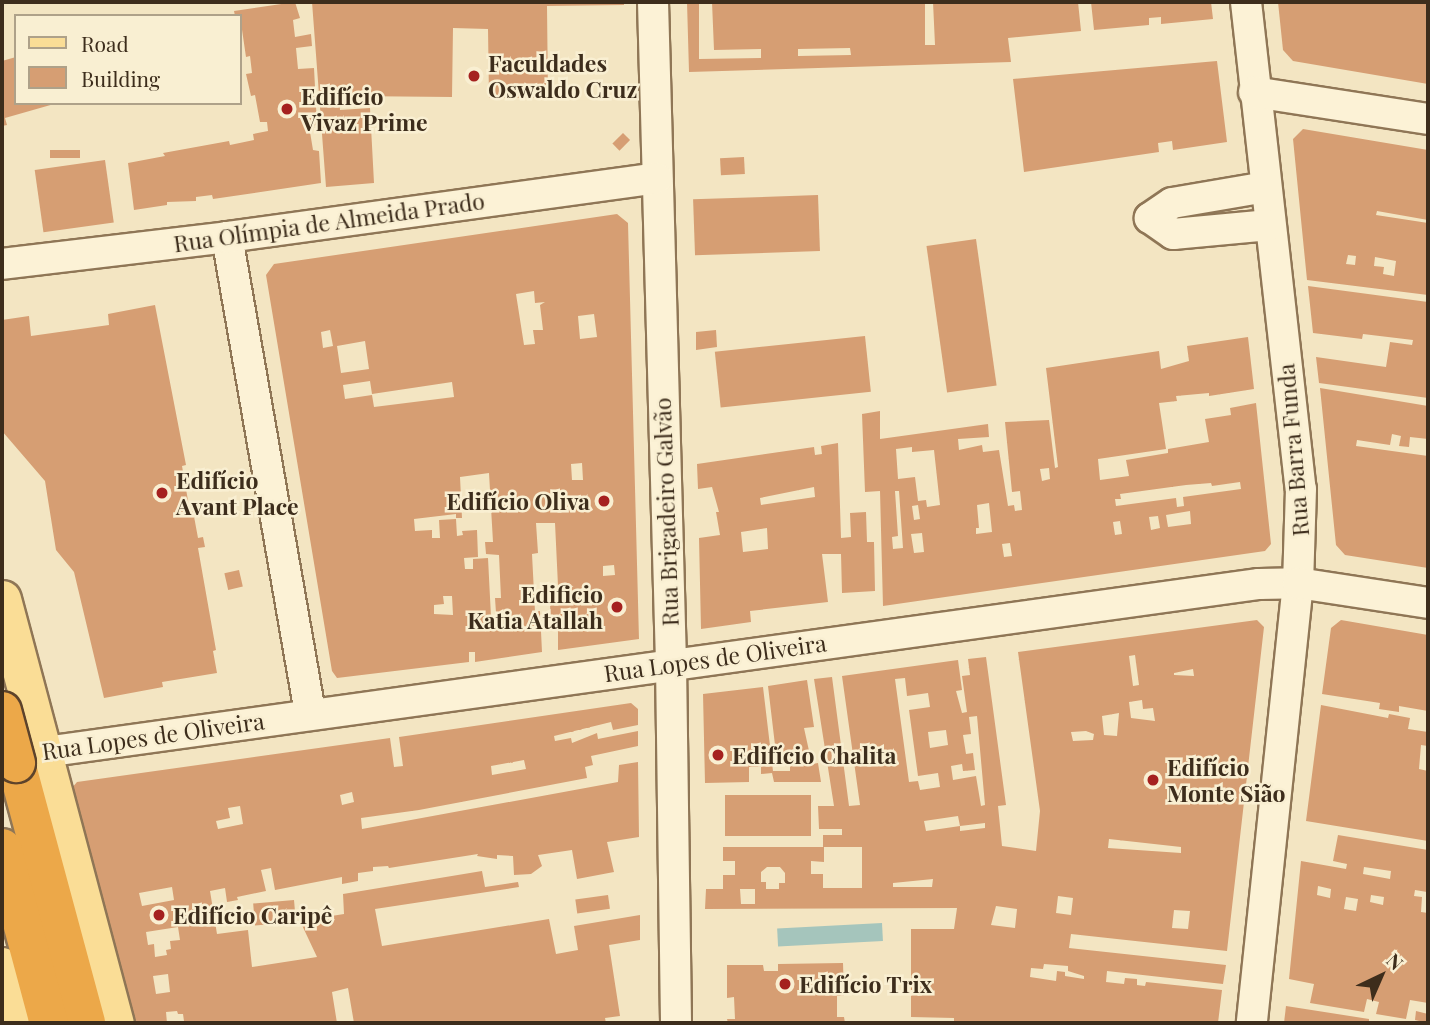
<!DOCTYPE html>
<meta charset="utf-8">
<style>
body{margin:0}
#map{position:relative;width:1430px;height:1025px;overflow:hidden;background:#f3e5c2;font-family:"Playfair Display",serif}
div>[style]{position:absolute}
.water>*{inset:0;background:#a5c5bc;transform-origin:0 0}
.building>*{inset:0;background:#d69e73;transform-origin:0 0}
.roads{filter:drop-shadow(2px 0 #8f7656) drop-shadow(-2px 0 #8f7656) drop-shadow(0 2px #8f7656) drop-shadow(0 -2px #8f7656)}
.minor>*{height:30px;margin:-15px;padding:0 15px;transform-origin:15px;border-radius:15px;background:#fcf2d6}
.major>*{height:37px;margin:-18.5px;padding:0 18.5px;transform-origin:18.5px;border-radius:18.5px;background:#fadd96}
.highway>*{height:38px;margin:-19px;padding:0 19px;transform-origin:19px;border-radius:19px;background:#eca849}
.bridges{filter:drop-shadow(2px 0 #5d432b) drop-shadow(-2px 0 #5d432b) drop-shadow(0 2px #5d432b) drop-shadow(0 -2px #5d432b)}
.highway-bridge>*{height:38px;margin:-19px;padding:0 19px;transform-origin:19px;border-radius:19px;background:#eca849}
.dots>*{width:19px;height:19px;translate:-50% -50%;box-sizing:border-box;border:4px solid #f9efd2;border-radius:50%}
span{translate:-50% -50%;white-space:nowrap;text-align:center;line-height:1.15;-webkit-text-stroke:5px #f9efd2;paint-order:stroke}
.poi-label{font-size:23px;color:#3d2d1c;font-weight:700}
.left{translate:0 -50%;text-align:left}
.right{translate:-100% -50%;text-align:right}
.street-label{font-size:23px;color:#3d2d1c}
.frame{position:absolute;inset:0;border:4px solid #3d2d1c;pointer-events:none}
.legend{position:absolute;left:14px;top:14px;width:228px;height:91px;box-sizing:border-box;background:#f9efd2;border:2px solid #aea189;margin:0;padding:9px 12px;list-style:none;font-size:21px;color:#3d2d1c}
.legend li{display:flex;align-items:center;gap:14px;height:35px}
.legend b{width:35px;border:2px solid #aea189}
.north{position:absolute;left:1346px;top:941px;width:70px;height:70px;-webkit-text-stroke:5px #f9efd2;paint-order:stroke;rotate:44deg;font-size:19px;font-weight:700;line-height:28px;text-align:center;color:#3d2d1c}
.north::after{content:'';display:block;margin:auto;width:24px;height:32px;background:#3d2d1c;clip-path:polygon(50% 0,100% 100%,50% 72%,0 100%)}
</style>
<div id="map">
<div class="water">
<div style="left:882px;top:923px;width:18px;height:105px;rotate:87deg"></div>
</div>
<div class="building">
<div style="clip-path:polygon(295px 2px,300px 18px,293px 20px,295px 37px,311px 34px,312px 46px,296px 48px,298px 69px,314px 68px,317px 125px,309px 126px,313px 150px,319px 151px,321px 183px,213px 199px,212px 195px,196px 197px,196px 201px,167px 202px,167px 205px,134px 210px,128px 163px,165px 156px,163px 153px,229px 141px,230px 145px,254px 140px,253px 134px,268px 131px,267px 122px,260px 122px,255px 95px,251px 96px,246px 74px,252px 73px,250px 56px,246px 57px,240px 16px,235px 16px,234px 11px)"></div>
<div style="clip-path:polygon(312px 2px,624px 2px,624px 5px,547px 6px,548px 98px,489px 98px,488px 29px,453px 28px,452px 97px,350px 96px,350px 92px,339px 93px,340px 110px,370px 108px,374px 183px,326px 187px)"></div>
<div style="clip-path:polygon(evenodd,687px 2px,699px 2px,699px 59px,761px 58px,761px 49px,714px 50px,712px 2px,925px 2px,925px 45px,935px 45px,933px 2px,1078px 2px,1081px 31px,1008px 38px,1011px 62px,689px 72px,687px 2px,850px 48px,851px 55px,798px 56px,798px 49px,850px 48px)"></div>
<div style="clip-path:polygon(1091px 2px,1211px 2px,1213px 19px,1161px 24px,1161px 17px,1149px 18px,1149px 25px,1094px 30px)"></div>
<div style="clip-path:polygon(1278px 2px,1428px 2px,1428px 84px,1293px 61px,1283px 50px)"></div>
<div style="clip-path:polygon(16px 57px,16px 103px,54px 104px,5px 118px,7px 125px,2px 126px,2px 61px)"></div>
<div style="clip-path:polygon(1217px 61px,1227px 142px,1173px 150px,1172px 141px,1158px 143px,1159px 152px,1024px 172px,1013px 79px)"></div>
<div style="clip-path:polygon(evenodd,1303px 129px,1428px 150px,1428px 220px,1377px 211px,1376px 215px,1428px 223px,1428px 295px,1307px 280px,1293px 139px,1303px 129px,1348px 255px,1356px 256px,1355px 265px,1346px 264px,1348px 255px,1303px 129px,1375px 257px,1396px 261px,1394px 276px,1383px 274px,1384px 267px,1374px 266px,1375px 257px)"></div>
<div style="left:623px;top:133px;width:10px;height:15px;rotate:45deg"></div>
<div style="left:80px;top:150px;width:8px;height:30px;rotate:90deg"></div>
<div style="left:744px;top:157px;width:17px;height:24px;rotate:87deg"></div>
<div style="left:105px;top:160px;width:63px;height:71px;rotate:82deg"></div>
<div style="left:818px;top:195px;width:56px;height:125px;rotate:88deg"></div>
<div style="clip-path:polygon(evenodd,617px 214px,628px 223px,639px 639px,558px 650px,558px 627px,551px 627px,550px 603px,550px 587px,558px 586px,555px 523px,536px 523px,538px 553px,532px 554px,535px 612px,540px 611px,542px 652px,475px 662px,475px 652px,469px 652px,469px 662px,337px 678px,332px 671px,266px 275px,274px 264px,617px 214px,534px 291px,535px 303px,545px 302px,540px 305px,543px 330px,533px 330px,535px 344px,524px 345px,516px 294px,534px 291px,617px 214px,594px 314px,597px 337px,580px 339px,578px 316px,594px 314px,617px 214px,330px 330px,333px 346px,323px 348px,321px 332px,330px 330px,617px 214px,365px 341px,369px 369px,341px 373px,337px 346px,365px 341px,617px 214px,370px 381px,372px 394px,452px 382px,454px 397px,374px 407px,372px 395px,345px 399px,343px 385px,370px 381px,617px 214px,582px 463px,583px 480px,572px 480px,571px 464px,582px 463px,617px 214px,489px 473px,493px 542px,485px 542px,486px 554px,499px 555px,501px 598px,495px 598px,497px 628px,484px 629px,484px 617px,491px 617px,488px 558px,473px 559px,473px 569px,465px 569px,464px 558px,478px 557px,477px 530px,462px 531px,463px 535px,457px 536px,456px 519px,439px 520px,440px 538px,432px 538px,432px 530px,415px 531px,414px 519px,456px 514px,456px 518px,462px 518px,460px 477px,489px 473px,617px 214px,614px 565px,615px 575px,603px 576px,603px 566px,614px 565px,617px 214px,443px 596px,452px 596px,453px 615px,434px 614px,434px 605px,444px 604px,443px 596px)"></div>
<div style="left:976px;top:239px;width:148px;height:50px;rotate:82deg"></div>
<div style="clip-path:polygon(1308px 286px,1428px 302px,1428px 398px,1319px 383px,1316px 357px,1386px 367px,1390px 342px,1412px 345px,1413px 340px,1363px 334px,1362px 339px,1313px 333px)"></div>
<div style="clip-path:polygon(155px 305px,186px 465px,182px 466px,190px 512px,193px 511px,198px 538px,203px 537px,205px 547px,198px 548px,216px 650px,213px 651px,217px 673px,162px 682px,163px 687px,104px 698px,74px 572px,56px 550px,45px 481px,2px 431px,2px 320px,29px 316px,31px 336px,109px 325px,108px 314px)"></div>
<div style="clip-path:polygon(716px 330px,717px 347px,696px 350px,696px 332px)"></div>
<div style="left:865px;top:336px;width:56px;height:151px;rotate:84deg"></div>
<div style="clip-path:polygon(evenodd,1248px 337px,1254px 389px,1209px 396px,1209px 393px,1176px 396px,1177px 401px,1159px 403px,1166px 449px,1098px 459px,1100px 480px,1129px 476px,1126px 460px,1168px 453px,1168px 449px,1209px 442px,1205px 419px,1231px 415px,1230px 408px,1256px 403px,1271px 544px,1265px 551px,883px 606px,880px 491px,865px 492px,862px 414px,880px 411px,880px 439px,988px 424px,989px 437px,958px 439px,959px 450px,982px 445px,983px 452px,999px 450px,1008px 506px,1014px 505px,1015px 511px,1022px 510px,1020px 491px,1012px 492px,1005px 422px,1049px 420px,1055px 468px,1058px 467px,1046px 368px,1159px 351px,1161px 369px,1189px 361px,1187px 346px,1248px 337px,912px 447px,912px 452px,934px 450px,940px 505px,927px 507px,926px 500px,918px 501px,915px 477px,898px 479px,896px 449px,912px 447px,1248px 337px,1049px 468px,1050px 479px,1042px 481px,1040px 469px,1049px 468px,1248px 337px,1240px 482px,1241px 489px,1183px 497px,1184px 506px,1177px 507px,1176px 498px,1116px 506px,1115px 499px,1121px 499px,1120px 494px,1186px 485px,1211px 483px,1212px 486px,1240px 482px,1248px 337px,895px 491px,899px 491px,903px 548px,893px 549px,892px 537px,898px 536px,895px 491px,1248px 337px,989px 503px,992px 532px,976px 534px,976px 528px,979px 528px,977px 505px,989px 503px,1248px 337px,918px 505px,920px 519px,914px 520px,912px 506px,918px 505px,1248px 337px,1190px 511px,1191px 524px,1168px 527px,1166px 515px,1190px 511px,1248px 337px,1158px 516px,1160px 528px,1151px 530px,1149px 517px,1158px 516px,1248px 337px,1120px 521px,1122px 534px,1115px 535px,1113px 522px,1120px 521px,1248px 337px,922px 533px,924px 552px,914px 553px,911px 534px,922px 533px,1248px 337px,1010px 543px,1012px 556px,1004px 557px,1002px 544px,1010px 543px)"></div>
<div style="clip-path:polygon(1320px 388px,1428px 406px,1428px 439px,1410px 437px,1409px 447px,1399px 446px,1401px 436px,1392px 434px,1390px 445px,1357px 440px,1356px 446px,1428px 456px,1428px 568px,1345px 555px,1336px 545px)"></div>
<div style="clip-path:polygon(evenodd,838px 443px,841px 538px,851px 537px,850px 513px,866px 512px,867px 542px,874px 542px,875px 591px,842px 593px,841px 554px,822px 554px,828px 602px,750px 611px,751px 622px,701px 629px,699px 538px,720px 535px,716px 512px,719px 512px,712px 487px,698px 489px,697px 464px,814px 447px,815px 455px,822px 454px,821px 446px,838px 443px,814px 487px,815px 497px,761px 505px,760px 498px,814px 487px,838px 443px,767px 528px,768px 549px,743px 552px,741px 532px,767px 528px)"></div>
<div style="left:239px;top:570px;width:17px;height:15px;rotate:77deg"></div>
<div style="clip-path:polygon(evenodd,1257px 620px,1264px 627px,1227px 951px,1071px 934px,1069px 948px,1226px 965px,1223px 984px,1107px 971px,1106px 982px,1124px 984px,1125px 978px,1137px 979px,1137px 985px,1145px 986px,1146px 982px,1222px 990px,1218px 1023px,954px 1023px,954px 1018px,911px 1017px,911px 929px,954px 929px,957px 908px,705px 909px,706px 889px,723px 889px,723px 875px,735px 875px,735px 861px,723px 861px,723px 847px,824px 847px,824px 862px,811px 861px,811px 874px,823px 874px,823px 888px,862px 888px,862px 847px,823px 847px,823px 835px,842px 835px,842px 829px,819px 829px,818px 806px,834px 806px,814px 679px,832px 677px,849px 806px,860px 805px,842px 676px,958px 660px,962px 690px,956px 691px,962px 713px,967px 712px,962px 676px,970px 675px,968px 659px,986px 657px,1006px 805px,998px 806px,1002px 846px,1036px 851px,1040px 811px,1018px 652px,1257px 620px,1135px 655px,1139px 685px,1133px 686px,1129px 656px,1135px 655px,1257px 620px,1193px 669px,1194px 676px,1174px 675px,1174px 673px,1193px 669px,1257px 620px,905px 678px,907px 696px,928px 693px,930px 707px,909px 710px,918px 776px,938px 773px,940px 787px,920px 790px,918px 781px,909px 782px,895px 679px,905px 678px,1257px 620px,1142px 700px,1143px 709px,1153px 708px,1155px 721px,1131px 718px,1129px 702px,1142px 700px,1257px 620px,1119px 713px,1117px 736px,1104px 735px,1102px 716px,1119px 713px,1257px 620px,977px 716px,985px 805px,981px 806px,976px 776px,953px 780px,951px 766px,962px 764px,963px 771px,975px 770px,973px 753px,966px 754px,963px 735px,971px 734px,969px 717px,977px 716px,1257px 620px,946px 730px,948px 745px,930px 748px,928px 732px,946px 730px,1257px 620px,1086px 731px,1094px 734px,1093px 740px,1073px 741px,1071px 732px,1086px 731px,1257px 620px,958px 816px,960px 826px,985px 823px,985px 828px,960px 831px,960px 826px,926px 831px,924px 821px,958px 816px,1257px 620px,1109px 839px,1181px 847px,1181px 853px,1108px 848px,1109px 839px,1257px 620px,767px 867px,780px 867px,785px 873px,785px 883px,779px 883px,779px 889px,766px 889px,766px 882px,761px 882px,761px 872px,767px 867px,1257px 620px,933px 879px,932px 887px,893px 887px,893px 883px,933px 879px,1257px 620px,740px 889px,755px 889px,755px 904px,741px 904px,740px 889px,1257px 620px,1058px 896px,1073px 898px,1071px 915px,1056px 913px,1058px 896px,1257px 620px,996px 906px,1017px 909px,1015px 928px,991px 925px,996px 906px,1257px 620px,1174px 910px,1190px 911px,1188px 929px,1172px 928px,1174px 910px,1257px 620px,1044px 964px,1068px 966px,1068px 971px,1084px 976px,1084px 979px,1065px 976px,1065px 972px,1057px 971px,1056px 981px,1030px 977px,1031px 968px,1043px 969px,1044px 964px)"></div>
<div style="clip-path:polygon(1341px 620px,1428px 635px,1428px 711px,1399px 706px,1399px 712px,1379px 709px,1380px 703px,1322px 694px,1331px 628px)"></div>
<div style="clip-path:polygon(807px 680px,814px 727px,804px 728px,811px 760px,806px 760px,807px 765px,818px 763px,821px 782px,774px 782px,772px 773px,761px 774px,761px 767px,749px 767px,749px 782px,705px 783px,703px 694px,763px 687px,773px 771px,790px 771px,790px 764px,782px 765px,780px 744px,775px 745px,768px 686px)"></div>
<div style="clip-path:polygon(evenodd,631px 703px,638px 709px,638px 725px,613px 730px,611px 722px,554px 736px,555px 741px,571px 738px,572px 743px,597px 733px,598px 739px,638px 731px,638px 746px,591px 756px,593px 765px,585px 767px,587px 778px,419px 810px,361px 818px,362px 829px,618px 782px,619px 765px,638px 762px,639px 837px,607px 842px,614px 872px,577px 879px,572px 850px,538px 855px,542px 866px,531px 874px,514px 875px,513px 856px,497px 855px,497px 859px,477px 856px,478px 854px,389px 868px,388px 866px,373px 867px,373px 871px,358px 873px,358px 881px,342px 884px,342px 877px,275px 890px,271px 868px,261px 870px,266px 891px,237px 897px,238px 900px,227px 902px,225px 888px,210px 891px,217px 934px,248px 930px,252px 967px,317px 957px,300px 921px,344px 914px,343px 894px,482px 871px,485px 887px,518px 882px,519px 887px,375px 909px,382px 946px,549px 919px,556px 954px,578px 950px,574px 926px,640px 915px,640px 940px,609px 945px,620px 1016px,605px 1018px,606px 1023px,354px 1023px,348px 988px,332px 992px,337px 1023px,178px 1023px,184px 1021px,183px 1014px,178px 1014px,177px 1011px,166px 1012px,167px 1023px,131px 1023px,71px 789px,77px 782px,390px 738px,394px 767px,403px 766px,399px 737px,631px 703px,524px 760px,526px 769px,492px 775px,491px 766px,524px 760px,631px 703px,352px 792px,354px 802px,342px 805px,340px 795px,352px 792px,631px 703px,240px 806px,243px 824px,218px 829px,216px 821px,230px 818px,228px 808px,240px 806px,631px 703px,172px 887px,174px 900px,142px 906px,139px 893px,172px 887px,631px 703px,178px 927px,180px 940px,170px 941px,171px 949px,166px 950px,167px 955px,155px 957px,154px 944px,148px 945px,146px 932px,178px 927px,631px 703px,168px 974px,170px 992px,156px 994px,153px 976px,168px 974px)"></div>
<div style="clip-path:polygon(1321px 705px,1388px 718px,1389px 714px,1410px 718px,1408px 729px,1428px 732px,1428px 746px,1421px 745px,1419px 769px,1428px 771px,1428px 841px,1306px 821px)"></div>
<div style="left:725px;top:795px;width:86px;height:41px"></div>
<div style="clip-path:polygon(evenodd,1338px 835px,1428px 850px,1427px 892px,1415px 890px,1414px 896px,1422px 897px,1421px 912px,1428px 913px,1428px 1003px,1410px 1000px,1406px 1019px,1376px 1014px,1379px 1002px,1367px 999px,1364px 1012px,1310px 1003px,1314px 984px,1289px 979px,1301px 861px,1346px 869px,1347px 864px,1333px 861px,1338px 835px,1364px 867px,1391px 871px,1390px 879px,1363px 874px,1364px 867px,1338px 835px,1318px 886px,1331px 889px,1330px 898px,1317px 895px,1318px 886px,1338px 835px,1371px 895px,1384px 897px,1383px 905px,1370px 902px,1371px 895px,1338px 835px,1346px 897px,1358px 899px,1356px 911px,1344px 909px,1346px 897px)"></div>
<div style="left:608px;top:895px;width:14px;height:33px;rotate:82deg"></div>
<div style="left:294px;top:900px;width:22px;height:41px;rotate:85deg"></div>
<div style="clip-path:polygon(843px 963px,844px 996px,837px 996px,837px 1017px,844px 1017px,845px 1023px,728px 1023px,727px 1019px,735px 1019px,734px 997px,727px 998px,727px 965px,763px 965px,764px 971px,778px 971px,778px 964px)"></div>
<div style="clip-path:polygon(1286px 1006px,1369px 1019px,1369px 1023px,1284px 1023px)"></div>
<div style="clip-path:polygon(1416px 1011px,1428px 1014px,1428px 1023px,1415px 1020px)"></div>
</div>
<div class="roads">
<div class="minor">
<div style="left:653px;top:2px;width:662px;rotate:88.44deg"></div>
<div style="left:671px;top:664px;width:359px;rotate:89.2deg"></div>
<div style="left:1246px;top:2px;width:490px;rotate:83.6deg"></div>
<div style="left:1301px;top:489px;width:94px;rotate:91.8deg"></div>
<div style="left:1298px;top:583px;width:442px;rotate:96deg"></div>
<div style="left:1254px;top:92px;width:176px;rotate:8.8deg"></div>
<div style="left:1266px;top:187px;width:95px;rotate:170.3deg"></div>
<div style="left:1172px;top:203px;width:27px;rotate:146deg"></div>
<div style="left:1150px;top:218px;width:28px;rotate:35deg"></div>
<div style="left:1173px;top:234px;width:97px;rotate:-5.3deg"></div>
<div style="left:227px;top:237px;width:483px;rotate:80.1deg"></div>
<div style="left:2px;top:264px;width:227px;rotate:-6.8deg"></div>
<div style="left:227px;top:237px;width:434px;rotate:-7.8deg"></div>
<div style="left:23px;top:755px;width:1248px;rotate:-7.88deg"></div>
<div style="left:1259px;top:584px;width:39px;rotate:-1deg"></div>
<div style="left:1298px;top:583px;width:132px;rotate:8.7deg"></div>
</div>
<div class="major">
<div style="left:2px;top:599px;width:439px;rotate:75.1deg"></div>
<div style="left:2px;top:966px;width:29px;rotate:76deg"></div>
<div style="left:9px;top:994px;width:29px;rotate:88deg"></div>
</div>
<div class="highway">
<div style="left:16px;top:763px;width:269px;rotate:74.9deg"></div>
<div style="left:2px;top:848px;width:181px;rotate:75deg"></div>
</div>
</div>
<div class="bridges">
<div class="highway-bridge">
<div style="left:2px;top:711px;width:54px;rotate:74.9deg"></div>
</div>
</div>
<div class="dots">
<div style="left:474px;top:76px;background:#a5211f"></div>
<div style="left:287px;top:109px;background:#a5211f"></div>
<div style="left:162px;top:493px;background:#a5211f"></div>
<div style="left:604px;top:501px;background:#a5211f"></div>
<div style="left:617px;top:607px;background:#a5211f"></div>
<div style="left:718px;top:755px;background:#a5211f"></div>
<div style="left:1153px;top:780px;background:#a5211f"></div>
<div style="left:159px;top:915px;background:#a5211f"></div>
<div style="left:785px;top:984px;background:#a5211f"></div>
</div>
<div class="poi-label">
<span class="left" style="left:488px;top:76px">Faculdades<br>Oswaldo Cruz</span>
<span class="left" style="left:301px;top:109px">Edifício<br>Vivaz Prime</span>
<span class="left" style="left:176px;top:493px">Edifício<br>Avant Place</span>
<span class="right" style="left:590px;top:501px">Edifício Oliva</span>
<span class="right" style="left:603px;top:607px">Edificio<br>Katia Atallah</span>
<span class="left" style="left:732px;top:755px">Edifício Chalita</span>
<span class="left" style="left:1167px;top:780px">Edifício<br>Monte Sião</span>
<span class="left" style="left:173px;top:915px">Edifício Caripê</span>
<span class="left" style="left:799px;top:984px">Edifício Trix</span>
</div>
<div class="street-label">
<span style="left:329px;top:222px;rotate:-8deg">Rua Olímpia de Almeida Prado</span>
<span style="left:1293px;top:450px;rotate:-95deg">Rua Barra Funda</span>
<span style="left:666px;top:512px;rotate:-92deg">Rua Brigadeiro Galvão</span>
<span style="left:715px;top:658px;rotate:-8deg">Rua Lopes de Oliveira</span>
<span style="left:153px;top:736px;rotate:-8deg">Rua Lopes de Oliveira</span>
</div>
<div class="frame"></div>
<ul class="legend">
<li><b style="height:9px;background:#fadd96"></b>Road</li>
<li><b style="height:19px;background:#d69e73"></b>Building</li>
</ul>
<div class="north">N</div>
</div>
